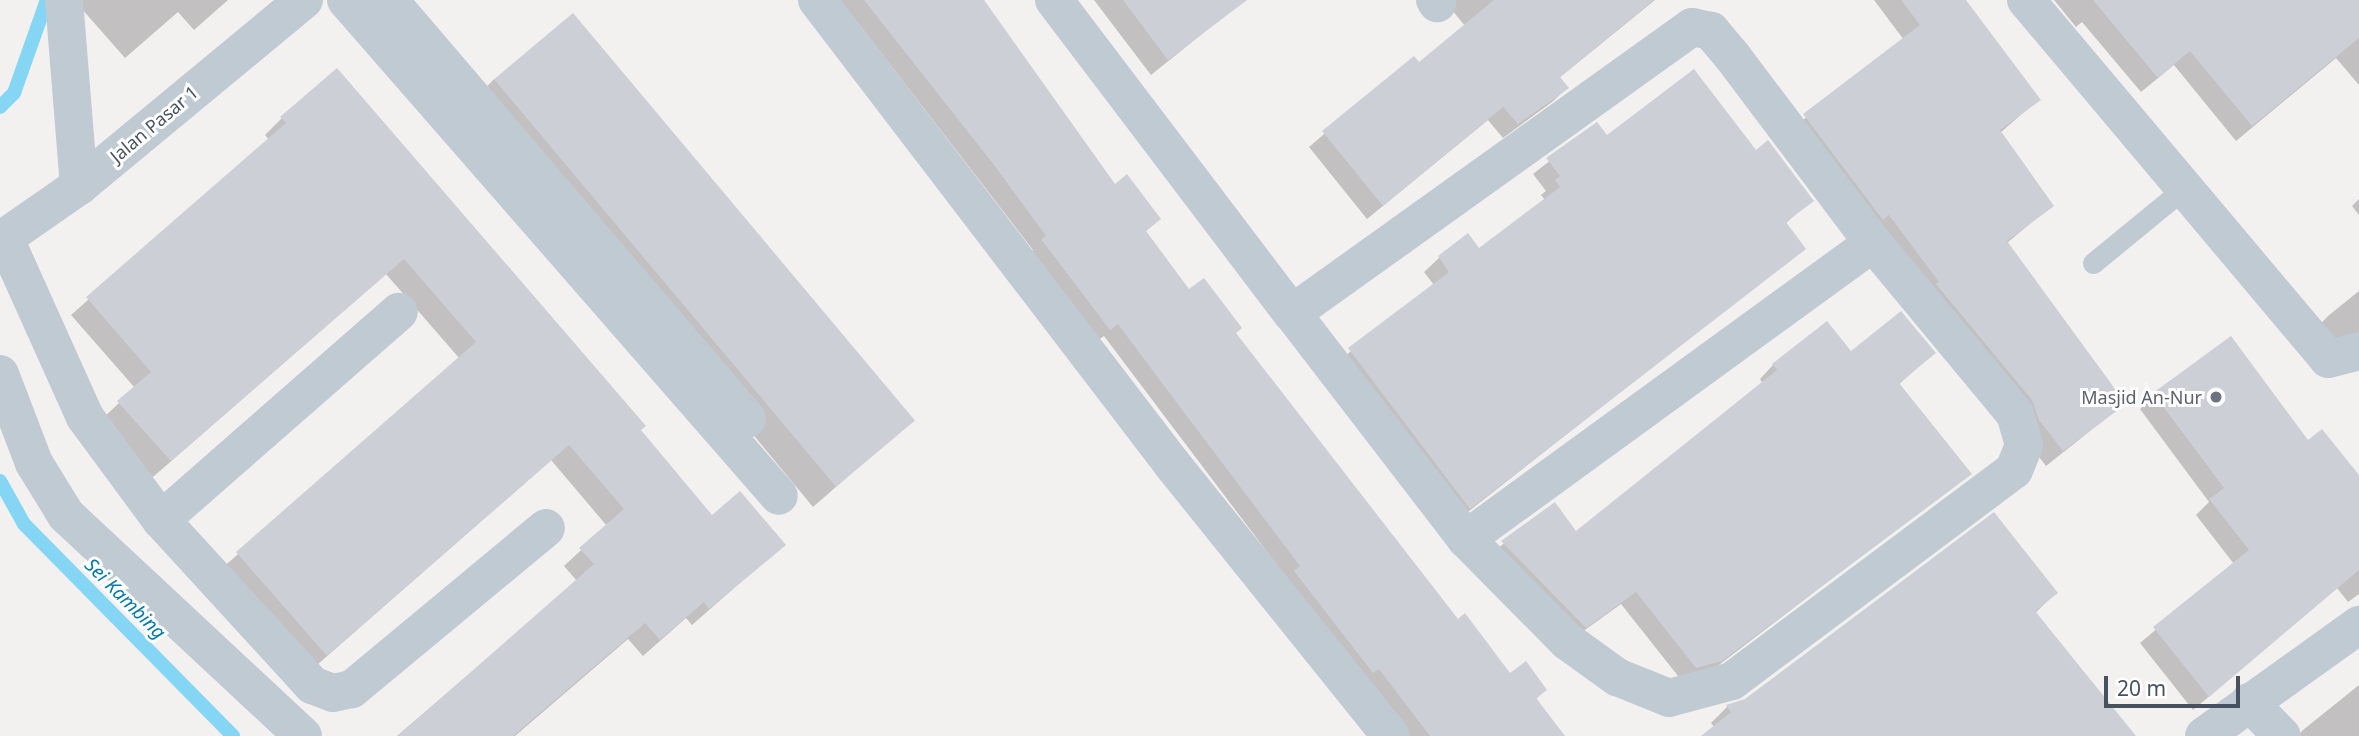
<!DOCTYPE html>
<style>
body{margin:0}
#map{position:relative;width:2359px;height:736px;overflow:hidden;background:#f3f0f0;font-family:"Noto Sans",sans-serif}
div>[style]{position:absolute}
.shadow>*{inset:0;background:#0003}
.stream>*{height:14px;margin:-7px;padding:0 7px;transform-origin:7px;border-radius:7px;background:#85d6f5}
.building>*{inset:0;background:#cccfd6;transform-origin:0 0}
.service>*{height:21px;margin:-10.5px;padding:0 10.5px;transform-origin:10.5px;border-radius:10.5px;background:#c0cad3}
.minor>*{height:38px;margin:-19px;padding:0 19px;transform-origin:19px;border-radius:19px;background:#c0cad3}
.dots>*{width:19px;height:19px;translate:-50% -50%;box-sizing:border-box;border:4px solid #fff;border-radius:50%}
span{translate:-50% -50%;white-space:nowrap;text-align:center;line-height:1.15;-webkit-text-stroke:6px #fff;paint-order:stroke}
.street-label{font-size:18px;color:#465260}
.worship-label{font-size:18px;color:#5b616d}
.right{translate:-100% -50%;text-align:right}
.water-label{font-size:19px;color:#027aa8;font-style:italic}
.scale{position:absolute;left:2104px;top:676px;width:136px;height:32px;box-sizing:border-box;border:4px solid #465260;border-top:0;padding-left:9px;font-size:21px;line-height:24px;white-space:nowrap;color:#465260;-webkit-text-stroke:5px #fff;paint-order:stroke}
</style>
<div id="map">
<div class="shadow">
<div style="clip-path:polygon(74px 0,228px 0,194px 30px,178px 12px,125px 58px)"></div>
<div style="clip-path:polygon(819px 0,981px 0,1114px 186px,1159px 219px,1145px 232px,1189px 291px,1234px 334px,1457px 621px,1510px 676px,1545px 690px,1535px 700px,1558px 736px,1406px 736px,1104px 336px,1096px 342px,1029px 254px,1033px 250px,852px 15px)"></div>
<div style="clip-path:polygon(1094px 0,1210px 0,1223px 17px,1151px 75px)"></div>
<div style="clip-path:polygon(1444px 0,1655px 0,1559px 78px,1567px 88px,1552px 102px,1503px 138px,1488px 120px,1367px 219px,1309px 147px,1413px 58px,1419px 65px,1465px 26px)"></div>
<div style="clip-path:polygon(1874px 0,1964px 0,2039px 99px,2000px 133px,2052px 205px,2007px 243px,2124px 404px,2046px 466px,1789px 131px,1904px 40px)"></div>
<div style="clip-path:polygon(2054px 0,2359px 0,2359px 85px,2336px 58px,2236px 141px,2174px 65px,2141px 92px,2082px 22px,2076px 27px)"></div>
<div style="clip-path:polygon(494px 79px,910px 422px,813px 507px,475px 99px)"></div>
<div style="clip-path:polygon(282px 118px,639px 430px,712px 517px,783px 545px,692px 625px,686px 618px,643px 656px,628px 639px,515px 736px,397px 736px,577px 581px,564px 566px,607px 526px,551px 460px,309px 672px,220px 570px,460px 359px,386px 274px,153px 477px,102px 419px,135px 388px,71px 315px,269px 140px,265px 135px)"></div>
<div style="clip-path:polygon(1597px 124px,1607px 137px,1755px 152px,1811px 200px,1785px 224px,1804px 248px,1455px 522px,1335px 364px,1434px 285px,1424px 272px,1439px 258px,1468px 236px,1479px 250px,1545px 200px,1541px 195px,1546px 191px,1533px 174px)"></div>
<div style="clip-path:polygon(2359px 199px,2359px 215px,2352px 206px)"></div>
<div style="clip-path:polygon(2359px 291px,2359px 343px,2312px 333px,2328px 316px)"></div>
<div style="clip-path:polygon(1851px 353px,1934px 353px,1898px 385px,1969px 474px,1707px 674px,1682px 681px,1621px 604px,1571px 640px,1488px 556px,1554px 504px,1575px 533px,1763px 384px,1760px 379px,1773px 365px)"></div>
<div style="clip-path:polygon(2155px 394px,2308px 442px,2359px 478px,2359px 594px,2348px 602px,2337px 588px,2193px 710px,2140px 643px,2234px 564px,2196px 515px,2209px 502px,2140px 409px)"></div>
<div style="clip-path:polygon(2056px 593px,2035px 613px,2133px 736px,1710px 736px,1715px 728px,1711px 723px,1727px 707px)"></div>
<div style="clip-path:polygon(2359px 685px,2359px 736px,2297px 736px,2303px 730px)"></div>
</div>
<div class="stream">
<div style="left:0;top:107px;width:20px;rotate:-45deg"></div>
<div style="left:14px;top:93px;width:99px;rotate:-70.5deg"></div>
<div style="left:0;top:481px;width:49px;rotate:60.8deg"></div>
<div style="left:24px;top:524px;width:298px;rotate:45.4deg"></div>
</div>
<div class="building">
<div style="clip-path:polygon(864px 0,984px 0,1115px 184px,1127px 174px,1161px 219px,1146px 231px,1189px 289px,1204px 278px,1242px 328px,1236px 333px,1458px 619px,1465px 613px,1510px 673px,1526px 661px,1547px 690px,1536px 698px,1565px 736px,1430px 736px,1379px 669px,1373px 673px,1294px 571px,1300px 566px,1171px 395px,1118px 324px,1110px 330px,1041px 239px,1046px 236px,994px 165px)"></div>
<div style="clip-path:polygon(1123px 0,1247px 0,1168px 60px)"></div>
<div style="clip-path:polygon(1494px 0,1654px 0,1560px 77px,1569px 88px,1518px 124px,1503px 107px,1383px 206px,1322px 131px,1414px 56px,1419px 62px)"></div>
<div style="clip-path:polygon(1901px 0,1966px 0,2041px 100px,2000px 130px,2054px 206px,2007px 241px,2126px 404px,2063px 451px,2039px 420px,2032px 400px,1936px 284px,1939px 282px,1889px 215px,1883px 220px,1803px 114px,1920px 25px)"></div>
<div style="clip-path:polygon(2093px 0,2359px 0,2359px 38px,2252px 126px,2190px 51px,2158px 78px)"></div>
<div style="left:573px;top:13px;width:532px;height:103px;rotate:50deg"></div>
<div style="clip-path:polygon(337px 68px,646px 426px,641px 430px,712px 515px,740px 491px,786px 545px,709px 609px,704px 602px,660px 640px,645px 623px,513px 736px,398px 736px,594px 564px,579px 548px,624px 509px,569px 445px,327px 656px,236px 552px,476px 342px,404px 259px,171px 461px,117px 401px,151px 372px,86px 297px,286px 123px,280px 117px)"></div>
<div style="clip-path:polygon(1694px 69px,1756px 150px,1768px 140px,1814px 201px,1786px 222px,1806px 249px,1470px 509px,1348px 348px,1449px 272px,1438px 256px,1468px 233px,1479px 248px,1560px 187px,1555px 180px,1560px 176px,1546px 158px,1597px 122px,1607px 135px)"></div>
<div style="clip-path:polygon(1901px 311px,1936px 353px,1899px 383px,1972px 474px,1722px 661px,1696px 668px,1636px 592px,1586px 628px,1501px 541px,1555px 502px,1576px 531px,1777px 370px,1772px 364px,1827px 321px,1851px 351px)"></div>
<div style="clip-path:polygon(2231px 336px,2308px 440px,2322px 429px,2359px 475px,2359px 570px,2209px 697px,2153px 627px,2249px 550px,2209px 499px,2224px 488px,2153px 393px)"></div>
<div style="clip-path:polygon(1994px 512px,2058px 593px,2035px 611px,2136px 736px,1701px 736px,1731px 712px,1726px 705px,1745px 699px)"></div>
</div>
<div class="service">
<div style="left:2093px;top:263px;width:120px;rotate:-39.3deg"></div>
</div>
<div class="minor">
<div style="left:64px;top:0;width:187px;rotate:85.4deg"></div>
<div style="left:346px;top:0;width:658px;rotate:48.88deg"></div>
<div style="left:389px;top:0;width:551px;rotate:49.49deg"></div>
<div style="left:817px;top:0;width:584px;rotate:52.58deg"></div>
<div style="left:1172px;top:464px;width:349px;rotate:51.2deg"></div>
<div style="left:1054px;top:0;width:393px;rotate:52.8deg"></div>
<div style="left:1292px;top:313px;width:285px;rotate:52.4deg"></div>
<div style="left:1466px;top:539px;width:144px;rotate:45.3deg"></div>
<div style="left:1567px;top:641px;width:62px;rotate:35.8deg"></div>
<div style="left:1617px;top:677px;width:56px;rotate:22deg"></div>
<div style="left:1669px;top:698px;width:65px;rotate:-15.1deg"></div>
<div style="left:1732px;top:681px;width:352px;rotate:-36.8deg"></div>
<div style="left:2014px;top:470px;width:27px;rotate:-68deg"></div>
<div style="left:2024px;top:445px;width:32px;rotate:-106deg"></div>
<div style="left:2015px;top:414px;width:222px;rotate:-129.7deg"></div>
<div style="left:1873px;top:243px;width:234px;rotate:-127deg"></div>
<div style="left:1732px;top:56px;width:33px;rotate:-130deg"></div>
<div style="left:1711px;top:31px;width:19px;rotate:-168deg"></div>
<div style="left:1692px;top:27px;width:492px;rotate:144.4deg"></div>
<div style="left:1435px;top:0;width:4px;rotate:56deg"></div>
<div style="left:2026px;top:0;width:469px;rotate:49.9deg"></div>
<div style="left:2328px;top:359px;width:32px;rotate:-14deg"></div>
<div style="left:5px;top:239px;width:195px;rotate:65.8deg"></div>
<div style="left:85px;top:417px;width:128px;rotate:53.6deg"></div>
<div style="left:161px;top:520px;width:224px;rotate:47.5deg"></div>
<div style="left:312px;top:685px;width:22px;rotate:21deg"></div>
<div style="left:333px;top:693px;width:19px;rotate:-12deg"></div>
<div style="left:352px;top:689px;width:252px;rotate:-39.7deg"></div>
<div style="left:0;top:241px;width:96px;rotate:-34.8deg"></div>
<div style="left:79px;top:186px;width:292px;rotate:-39.6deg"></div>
<div style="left:0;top:374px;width:95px;rotate:69.1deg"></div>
<div style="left:34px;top:463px;width:61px;rotate:58.4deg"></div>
<div style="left:66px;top:515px;width:324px;rotate:43deg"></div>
<div style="left:161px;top:520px;width:316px;rotate:-41.2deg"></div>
<div style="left:1466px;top:539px;width:503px;rotate:-36.03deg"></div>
<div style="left:2249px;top:702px;width:47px;rotate:45.9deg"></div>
<div style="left:2204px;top:736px;width:191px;rotate:-35.6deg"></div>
</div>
<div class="dots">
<div style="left:2216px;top:397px;background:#6b7280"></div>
</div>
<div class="street-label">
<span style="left:154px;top:124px;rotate:-40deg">Jalan Pasar 1</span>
</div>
<div class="worship-label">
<span class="right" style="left:2202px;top:397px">Masjid An-Nur</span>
</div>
<div class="water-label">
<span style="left:125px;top:599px;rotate:45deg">Sei Kambing</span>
</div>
<div class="scale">20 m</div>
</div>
